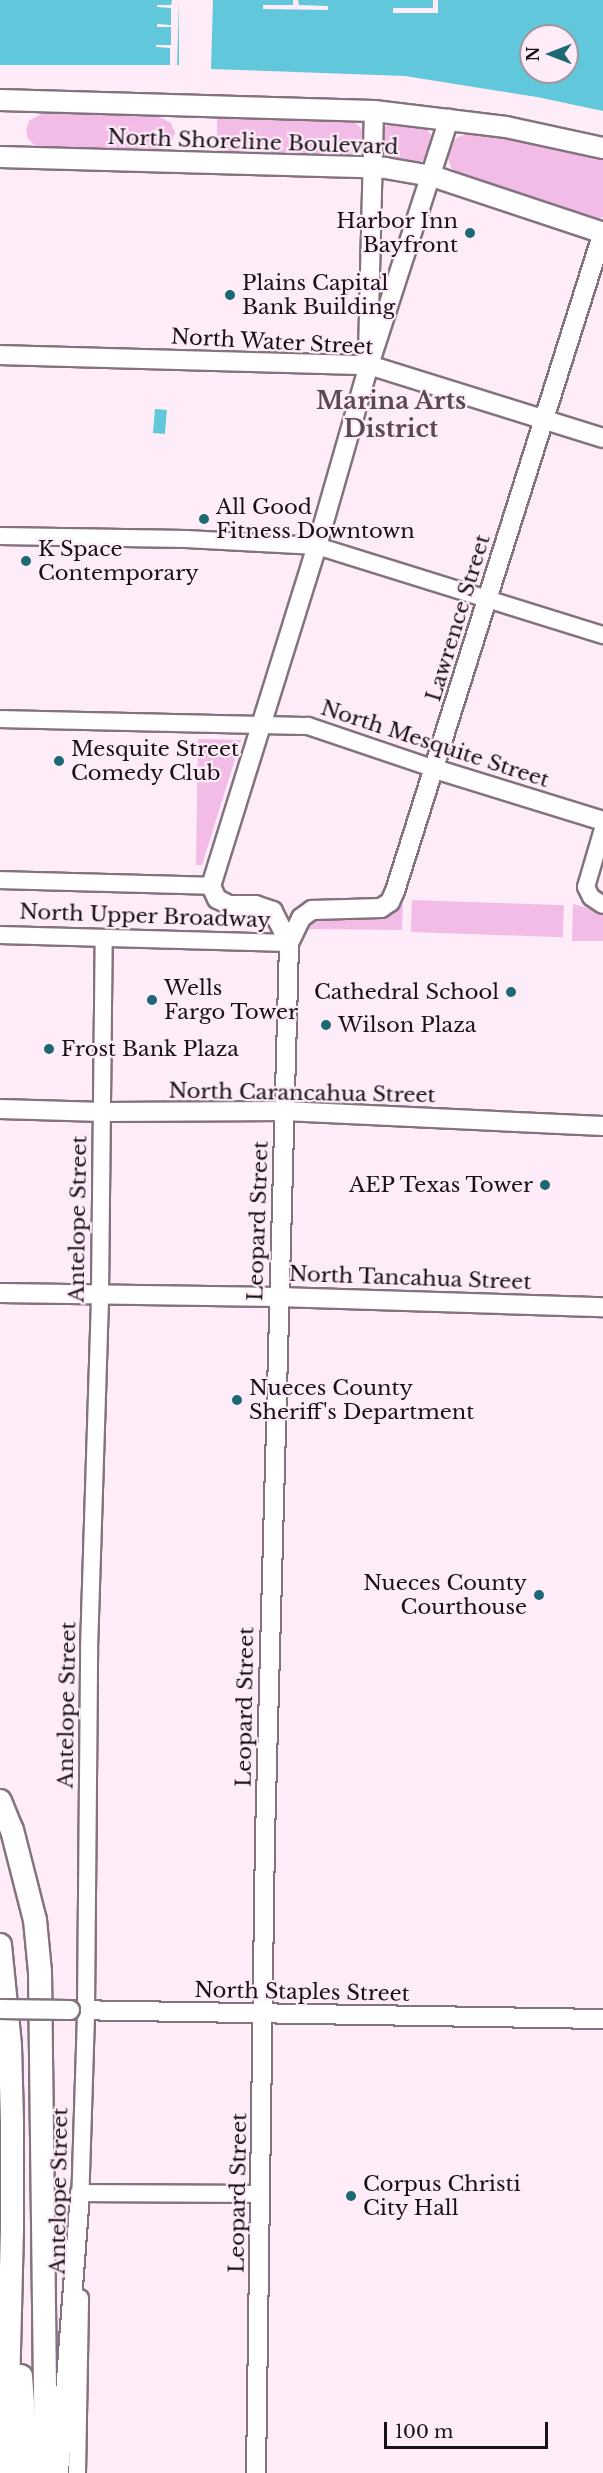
<!DOCTYPE html>
<style>
body{margin:0}
#map{position:relative;width:603px;height:2473px;overflow:hidden;background:#feecf9;font-family:"Libre Baskerville",serif}
div>[style]{position:absolute}
.green>*{inset:0;background:#f3bce6;transform-origin:0 0}
.water>*{inset:0;background:#60c8da;transform-origin:0 0}
.pier>*{inset:0;background:#feecf9}
.roads{filter:drop-shadow(2px 0 #83737f) drop-shadow(-2px 0 #83737f) drop-shadow(0 2px #83737f) drop-shadow(0 -2px #83737f)}
.tertiary>*{height:16px;margin:-8px;padding:0 8px;transform-origin:8px;border-radius:8px;background:#fff}
.secondary>*{height:18px;margin:-9px;padding:0 9px;transform-origin:9px;border-radius:9px;background:#fff}
.primary>*{height:20px;margin:-10px;padding:0 10px;transform-origin:10px;border-radius:10px;background:#fff}
.motorway>*{height:22px;margin:-11px;padding:0 11px;transform-origin:11px;border-radius:11px;background:#fff}
.bridges{filter:drop-shadow(2px 0 #83737f) drop-shadow(-2px 0 #83737f) drop-shadow(0 2px #83737f) drop-shadow(0 -2px #83737f)}
.secondary-bridge>*{height:18px;margin:-9px;padding:0 9px;transform-origin:9px;border-radius:9px;background:#fff}
.dots>*{width:16px;height:16px;translate:-50% -50%;box-sizing:border-box;border:3px solid #feecf9;border-radius:50%}
span{translate:-50% -50%;white-space:nowrap;text-align:center;line-height:1.15;-webkit-text-stroke:4.5px #feecf9;paint-order:stroke}
.street-label{font-size:21px;color:#181217}
.poi-label{font-size:21px;color:#181217}
.right{translate:-100% -50%;text-align:right}
.left{translate:0 -50%;text-align:left}
.quarter-label{font-size:24px;color:#584a55;font-weight:700}
.north{position:absolute;left:519px;top:24px;width:60px;height:60px;box-sizing:border-box;background:#feecf9;border:2px solid #a2959f;border-radius:50%;rotate:270deg;font-size:16px;font-weight:700;line-height:24px;text-align:center;color:#181217}
.north::after{content:'';display:block;margin:auto;width:21px;height:27px;background:#1e6874;clip-path:polygon(50% 0,100% 100%,50% 72%,0 100%)}
.scale{position:absolute;left:384px;top:2422px;width:164px;height:27px;box-sizing:border-box;border:3px solid #181217;border-top:0;padding-left:8px;font-size:18px;line-height:21px;white-space:nowrap;color:#181217;-webkit-text-stroke:4px #feecf9;paint-order:stroke}
</style>
<div id="map">
<div class="green">
<div style="clip-path:polygon(50px 109px,150px 112px,171px 123px,175px 133px,171px 142px,158px 151px,147px 153px,51px 151px,37px 147px,28px 139px,26px 130px,29px 121px)"></div>
<div style="clip-path:polygon(217px 113px,339px 116px,353px 121px,361px 128px,365px 138px,363px 145px,349px 155px,333px 158px,217px 155px)"></div>
<div style="clip-path:polygon(396px 121px,418px 123px,426px 127px,433px 139px,432px 149px,426px 159px,416px 163px,392px 159px,384px 154px,380px 137px,384px 127px)"></div>
<div style="clip-path:polygon(472px 132px,489px 132px,603px 156px,603px 217px,594px 221px,460px 177px,451px 167px,447px 155px,448px 147px,458px 137px)"></div>
<div style="clip-path:polygon(198px 739px,241px 740px,202px 865px,196px 865px)"></div>
<div style="clip-path:polygon(403px 899px,402px 930px,307px 929px,308px 921px,316px 916px,389px 915px,397px 911px)"></div>
<div style="left:412px;top:900px;width:152px;height:32px;rotate:2deg"></div>
<div style="clip-path:polygon(573px 904px,603px 912px,603px 941px,572px 941px)"></div>
</div>
<div class="water">
<div style="left:0;top:0;width:179px;height:65px"></div>
<div style="clip-path:polygon(evenodd,213px 0,603px 0,603px 111px,537px 97px,405px 76px,211px 69px,213px 0,531px 36px,567px 36px,567px 72px,531px 72px,531px 36px)"></div>
<div style="left:155px;top:409px;width:12px;height:24px;rotate:5deg"></div>
</div>
<div class="pier">
<div style="clip-path:polygon(172px 0,179px 0,177px 69px,170px 69px,170px 48px,156px 47px,156px 45px,171px 45px,171px 27px,157px 27px,157px 24px,171px 25px,171px 8px,157px 7px,157px 5px,171px 5px)"></div>
<div style="clip-path:polygon(293px 0,298px 0,299px 5px,328px 6px,328px 10px,263px 9px,263px 5px,293px 5px)"></div>
<div style="clip-path:polygon(433px 0,438px 0,438px 13px,393px 13px,393px 8px,433px 8px)"></div>
</div>
<div class="roads">
<div class="tertiary">
<div style="left:0;top:536px;width:186px;rotate:0.9deg"></div>
<div style="left:186px;top:539px;width:131px;rotate:3.1deg"></div>
<div style="left:317px;top:546px;width:300px;rotate:17.3deg"></div>
<div style="left:0;top:719px;width:308px;rotate:1.3deg"></div>
<div style="left:308px;top:726px;width:134px;rotate:18.7deg"></div>
<div style="left:603px;top:829px;width:60px;rotate:106.3deg"></div>
<div style="left:586px;top:887px;width:11px;rotate:63deg"></div>
<div style="left:591px;top:897px;width:14px;rotate:34deg"></div>
<div style="left:0;top:880px;width:211px;rotate:1.6deg"></div>
<div style="left:0;top:935px;width:289px;rotate:1.6deg"></div>
<div style="left:80px;top:2193px;width:180px;rotate:0.3deg"></div>
<div style="left:80px;top:2206px;width:196px;rotate:-88.2deg"></div>
<div style="left:86px;top:2010px;width:361px;rotate:-89.5deg"></div>
<div style="left:89px;top:1649px;width:355px;rotate:-88.2deg"></div>
<div style="left:100px;top:1294px;width:356px;rotate:-89.4deg"></div>
<div style="left:77px;top:2473px;width:175px;rotate:-89deg"></div>
</div>
<div class="secondary">
<div style="left:0;top:355px;width:369px;rotate:1.6deg"></div>
<div style="left:369px;top:365px;width:245px;rotate:17.3deg"></div>
<div style="left:368px;top:355px;width:244px;rotate:-88.6deg"></div>
<div style="left:435px;top:769px;width:176px;rotate:17.2deg"></div>
<div style="left:289px;top:943px;width:36px;rotate:-117deg"></div>
<div style="left:273px;top:911px;width:18px;rotate:-161deg"></div>
<div style="left:256px;top:905px;width:27px;rotate:180deg"></div>
<div style="left:229px;top:905px;width:13px;rotate:-153deg"></div>
<div style="left:217px;top:899px;width:14px;rotate:-115deg"></div>
<div style="left:211px;top:886px;width:356px;rotate:-72.7deg"></div>
<div style="left:317px;top:546px;width:188px;rotate:-74deg"></div>
<div style="left:369px;top:365px;width:259px;rotate:-72deg"></div>
<div style="left:0;top:1109px;width:103px;rotate:1.7deg"></div>
<div style="left:103px;top:1112px;width:181px;rotate:-0.3deg"></div>
<div style="left:284px;top:1111px;width:319px;rotate:2.7deg"></div>
<div style="left:0;top:1293px;width:278px;rotate:0.8deg"></div>
<div style="left:278px;top:1297px;width:325px;rotate:1.8deg"></div>
<div style="left:70px;top:2010px;width:533px;rotate:0.97deg"></div>
<div style="left:59px;top:2473px;width:281px;rotate:-85.7deg"></div>
<div style="left:256px;top:2473px;width:636px;rotate:-89.19deg"></div>
<div style="left:265px;top:1837px;width:894px;rotate:-88.46deg"></div>
<div style="left:289px;top:943px;width:28px;rotate:-64deg"></div>
<div style="left:301px;top:918px;width:14px;rotate:-36deg"></div>
<div style="left:312px;top:910px;width:69px;rotate:-1.7deg"></div>
<div style="left:381px;top:908px;width:11px;rotate:-34deg"></div>
<div style="left:390px;top:902px;width:12px;rotate:-66deg"></div>
<div style="left:395px;top:891px;width:691px;rotate:-72.48deg"></div>
</div>
<div class="primary">
<div style="left:0;top:100px;width:374px;rotate:1.7deg"></div>
<div style="left:374px;top:111px;width:133px;rotate:6.9deg"></div>
<div style="left:506px;top:127px;width:99px;rotate:12.2deg"></div>
<div style="left:0;top:157px;width:385px;rotate:1.6deg"></div>
<div style="left:385px;top:168px;width:48px;rotate:9.7deg"></div>
<div style="left:432px;top:176px;width:180px;rotate:18.4deg"></div>
</div>
<div class="motorway">
<div style="left:0;top:1801px;width:31px;rotate:68deg"></div>
<div style="left:12px;top:1830px;width:93px;rotate:75.7deg"></div>
<div style="left:35px;top:1920px;width:52px;rotate:84.5deg"></div>
<div style="left:40px;top:1972px;width:501px;rotate:89.31deg"></div>
<div style="left:0;top:1945px;width:101px;rotate:84.3deg"></div>
<div style="left:10px;top:2046px;width:77px;rotate:88.5deg"></div>
<div style="left:12px;top:2123px;width:105px;rotate:90deg"></div>
<div style="left:12px;top:2228px;width:245px;rotate:91.4deg"></div>
<div style="left:21px;top:2376px;width:41px;rotate:85.8deg"></div>
<div style="left:24px;top:2417px;width:56px;rotate:90deg"></div>
</div>
</div>
<div class="bridges">
<div class="secondary-bridge">
<div style="left:0;top:2009px;width:70px;rotate:0.8deg"></div>
</div>
</div>
<div class="dots">
<div style="left:470px;top:233px;background:#1e6874"></div>
<div style="left:230px;top:295px;background:#1e6874"></div>
<div style="left:204px;top:519px;background:#1e6874"></div>
<div style="left:26px;top:561px;background:#1e6874"></div>
<div style="left:59px;top:761px;background:#1e6874"></div>
<div style="left:511px;top:992px;background:#1e6874"></div>
<div style="left:152px;top:1000px;background:#1e6874"></div>
<div style="left:326px;top:1025px;background:#1e6874"></div>
<div style="left:49px;top:1049px;background:#1e6874"></div>
<div style="left:545px;top:1185px;background:#1e6874"></div>
<div style="left:237px;top:1400px;background:#1e6874"></div>
<div style="left:539px;top:1595px;background:#1e6874"></div>
<div style="left:351px;top:2196px;background:#1e6874"></div>
</div>
<div class="street-label">
<span style="left:253px;top:142px;rotate:2deg">North Shoreline Boulevard</span>
<span style="left:272px;top:342px;rotate:3deg">North Water Street</span>
<span style="left:458px;top:618px;rotate:-73deg">Lawrence Street</span>
<span style="left:435px;top:744px;rotate:18deg">North Mesquite Street</span>
<span style="left:145px;top:916px;rotate:2deg">North Upper Broadway</span>
<span style="left:302px;top:1093px;rotate:1deg">North Carancahua Street</span>
<span style="left:78px;top:1219px;rotate:-89deg">Antelope Street</span>
<span style="left:258px;top:1221px;rotate:-88deg">Leopard Street</span>
<span style="left:410px;top:1278px;rotate:2deg">North Tancahua Street</span>
<span style="left:67px;top:1705px;rotate:-89deg">Antelope Street</span>
<span style="left:245px;top:1707px;rotate:-89deg">Leopard Street</span>
<span style="left:302px;top:1992px;rotate:1deg">North Staples Street</span>
<span style="left:59px;top:2191px;rotate:-89deg">Antelope Street</span>
<span style="left:238px;top:2193px;rotate:-89deg">Leopard Street</span>
</div>
<div class="poi-label">
<span class="right" style="left:458px;top:233px">Harbor Inn<br>Bayfront</span>
<span class="left" style="left:242px;top:295px">Plains Capital<br>Bank Building</span>
<span class="left" style="left:216px;top:519px">All Good<br>Fitness Downtown</span>
<span class="left" style="left:38px;top:561px">K Space<br>Contemporary</span>
<span class="left" style="left:71px;top:761px">Mesquite Street<br>Comedy Club</span>
<span class="left" style="left:164px;top:1000px">Wells<br>Fargo Tower</span>
<span class="right" style="left:499px;top:992px">Cathedral School</span>
<span class="left" style="left:338px;top:1025px">Wilson Plaza</span>
<span class="left" style="left:61px;top:1049px">Frost Bank Plaza</span>
<span class="right" style="left:533px;top:1185px">AEP Texas Tower</span>
<span class="left" style="left:249px;top:1400px">Nueces County<br>Sheriff's Department</span>
<span class="right" style="left:527px;top:1595px">Nueces County<br>Courthouse</span>
<span class="left" style="left:363px;top:2196px">Corpus Christi<br>City Hall</span>
</div>
<div class="quarter-label">
<span style="left:391px;top:415px">Marina Arts<br>District</span>
</div>
<div class="north">N</div>
<div class="scale">100 m</div>
</div>
